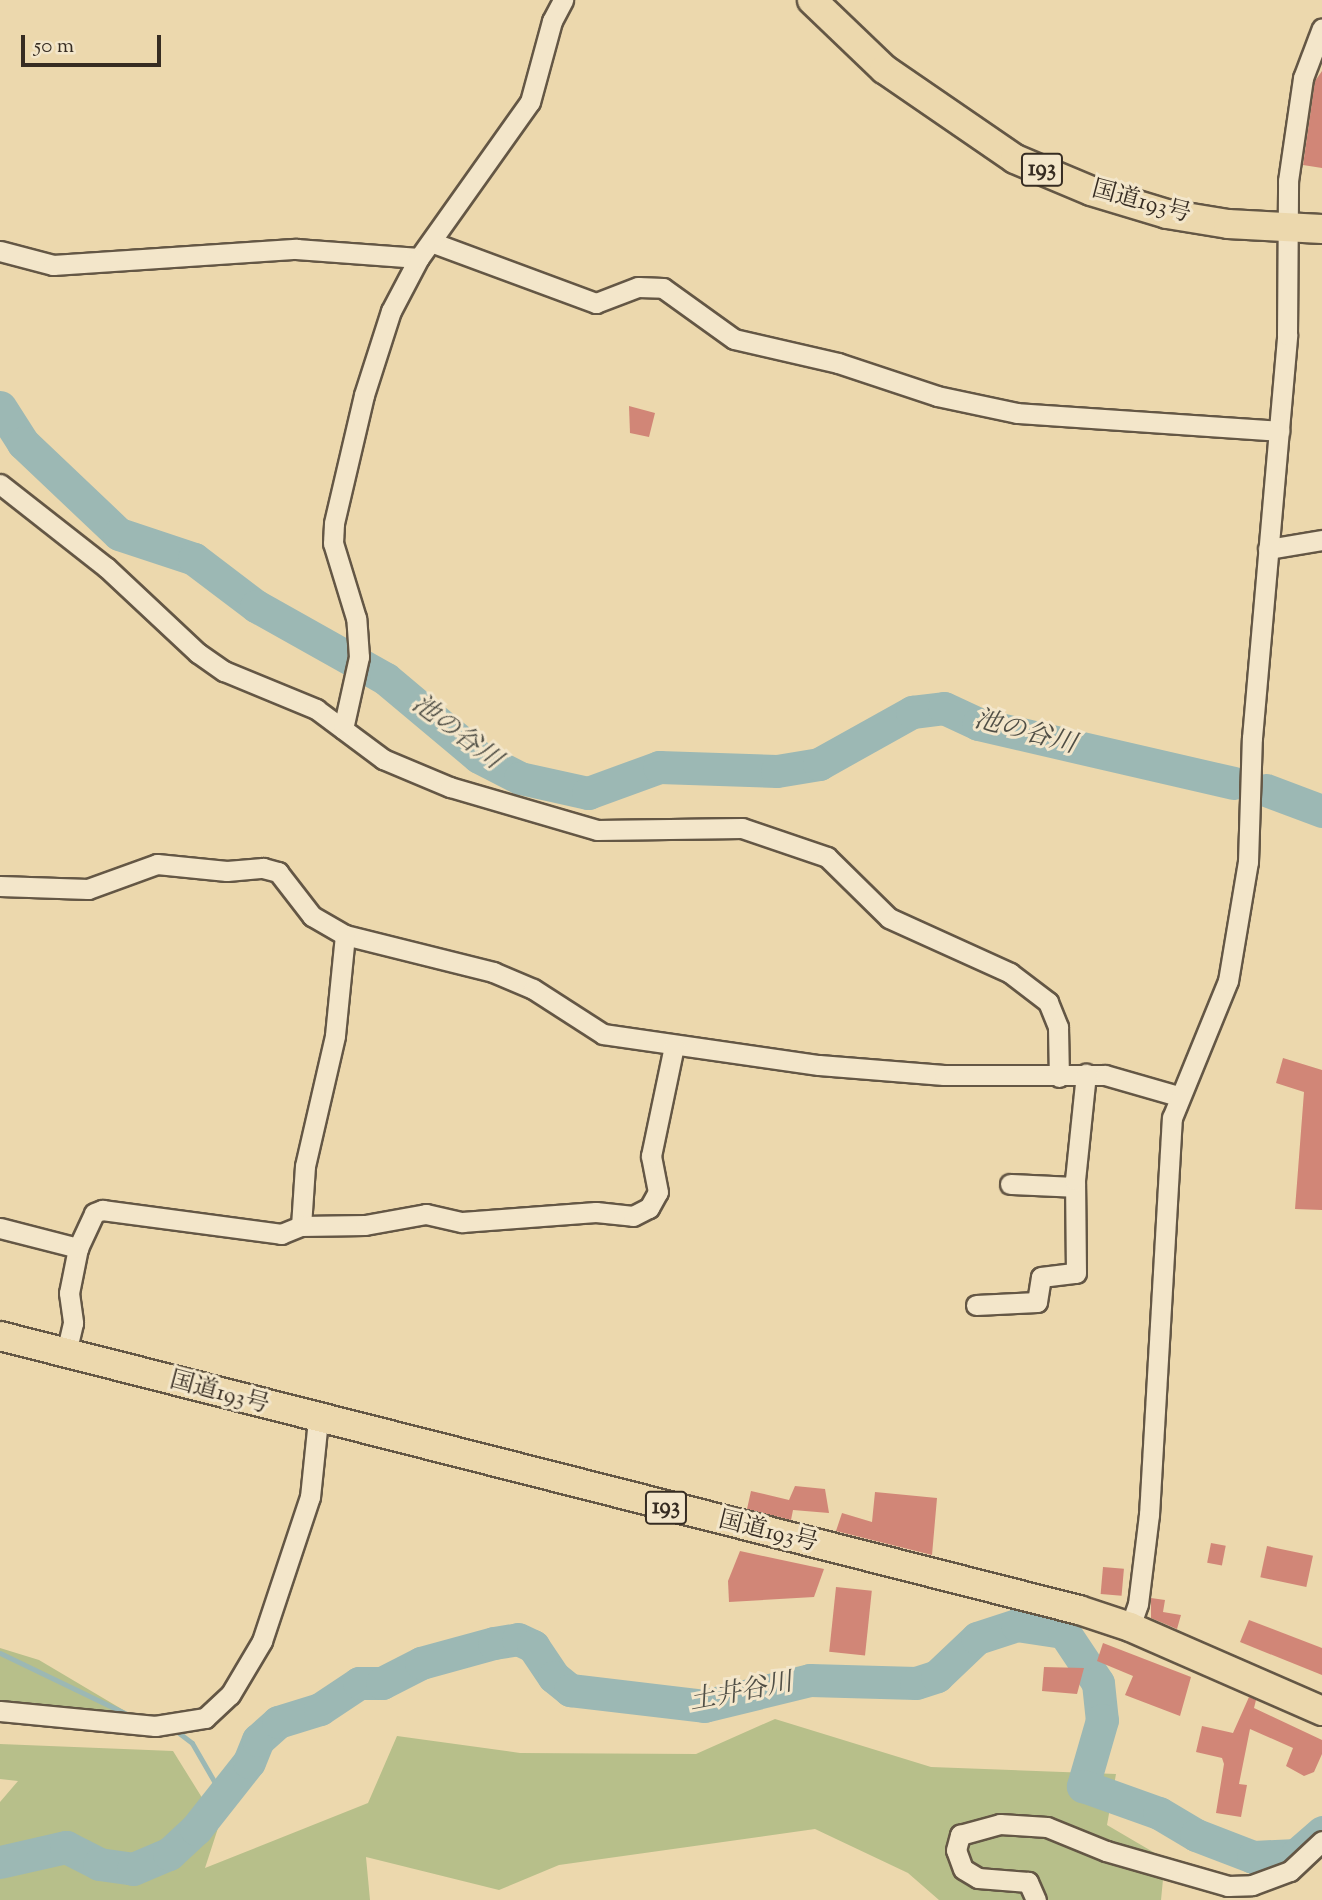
<!DOCTYPE html>
<meta charset="utf-8">
<style>
body{margin:0}
#map{position:relative;width:1322px;height:1900px;overflow:hidden;background:#ecd8ad;font-family:"Sorts Mill Goudy","Noto Serif JP",serif}
div>[style]{position:absolute}
.green>*{inset:0;background:#b7bf8a}
.stream>*{height:5px;margin:-2.5px;padding:0 2.5px;transform-origin:2.5px;border-radius:2.5px;background:#9cb8b4}
.river>*{height:33px;margin:-16.5px;padding:0 16.5px;transform-origin:16.5px;border-radius:16.5px;background:#9cb8b4}
.building>*{inset:0;background:#d18677;transform-origin:0 0}
.roads{filter:drop-shadow(2px 0 #645745) drop-shadow(-2px 0 #645745) drop-shadow(0 2px #645745) drop-shadow(0 -2px #645745)}
.minor>*{height:19px;margin:-9.5px;padding:0 9.5px;transform-origin:9.5px;border-radius:9.5px;background:#f3e6ca}
.highway>*{height:28px;margin:-14px;padding:0 14px;transform-origin:14px;border-radius:14px;background:#ecd8ad}
span{translate:-50% -50%;white-space:nowrap;text-align:center;line-height:1.15;-webkit-text-stroke:6px #f3e6ca;paint-order:stroke}
.shield-label span{padding:2px 5px;background:#f3e6ca;border:2px solid;border-radius:5px;-webkit-text-stroke-width:0}
.shield-label{font-size:23px;color:#362c22;font-weight:700}
.street-label{font-size:24px;color:#362c22}
.water-label{font-size:26px;color:#504f46;font-style:italic}
.scale{position:absolute;left:21px;top:35px;width:140px;height:32px;box-sizing:border-box;border:4px solid #362c22;border-top:0;padding-left:9px;font-size:21px;line-height:24px;white-space:nowrap;color:#362c22;-webkit-text-stroke:5px #f3e6ca;paint-order:stroke}
</style>
<div id="map">
<div class="green">
<div style="clip-path:polygon(0 1648px,39px 1660px,125px 1711px,0 1720px)"></div>
<div style="clip-path:polygon(775px 1719px,931px 1767px,1116px 1774px,1107px 1825px,1165px 1859px,1161px 1900px,939px 1900px,908px 1873px,815px 1829px,559px 1865px,499px 1890px,366px 1857px,370px 1900px,0 1900px,0 1802px,18px 1781px,0 1779px,0 1744px,173px 1751px,219px 1825px,205px 1868px,368px 1803px,397px 1736px,520px 1753px,696px 1754px)"></div>
</div>
<div class="stream">
<div style="left:0;top:1653px;width:148px;rotate:25.7deg"></div>
<div style="left:175px;top:1730px;width:21px;rotate:37deg"></div>
<div style="left:192px;top:1743px;width:60px;rotate:60deg"></div>
</div>
<div class="river">
<div style="left:0;top:407px;width:43px;rotate:57.4deg"></div>
<div style="left:23px;top:443px;width:132px;rotate:43.5deg"></div>
<div style="left:119px;top:534px;width:79px;rotate:18.4deg"></div>
<div style="left:194px;top:559px;width:78px;rotate:37.2deg"></div>
<div style="left:256px;top:606px;width:149px;rotate:29.3deg"></div>
<div style="left:386px;top:679px;width:121px;rotate:40deg"></div>
<div style="left:479px;top:757px;width:46px;rotate:27.1deg"></div>
<div style="left:520px;top:778px;width:70px;rotate:12.4deg"></div>
<div style="left:588px;top:793px;width:76px;rotate:-20.1deg"></div>
<div style="left:659px;top:767px;width:118px;rotate:1.9deg"></div>
<div style="left:777px;top:771px;width:43px;rotate:-9.5deg"></div>
<div style="left:819px;top:764px;width:107px;rotate:-29.2deg"></div>
<div style="left:912px;top:712px;width:32px;rotate:-7deg"></div>
<div style="left:944px;top:708px;width:38px;rotate:25deg"></div>
<div style="left:978px;top:724px;width:262px;rotate:13deg"></div>
<div style="left:1266px;top:790px;width:60px;rotate:20.6deg"></div>
<div style="left:0;top:1862px;width:68px;rotate:-12.8deg"></div>
<div style="left:66px;top:1847px;width:37px;rotate:27deg"></div>
<div style="left:99px;top:1864px;width:34px;rotate:8deg"></div>
<div style="left:133px;top:1869px;width:39px;rotate:-23deg"></div>
<div style="left:169px;top:1854px;width:37px;rotate:-43deg"></div>
<div style="left:196px;top:1829px;width:85px;rotate:-51.7deg"></div>
<div style="left:249px;top:1762px;width:24px;rotate:-68deg"></div>
<div style="left:258px;top:1740px;width:27px;rotate:-42deg"></div>
<div style="left:278px;top:1722px;width:44px;rotate:-17.2deg"></div>
<div style="left:320px;top:1709px;width:47px;rotate:-33.7deg"></div>
<div style="left:359px;top:1683px;width:23px"></div>
<div style="left:382px;top:1683px;width:44px;rotate:-27.1deg"></div>
<div style="left:421px;top:1663px;width:76px;rotate:-15.3deg"></div>
<div style="left:494px;top:1643px;width:24px;rotate:-9deg"></div>
<div style="left:518px;top:1639px;width:17px;rotate:25deg"></div>
<div style="left:533px;top:1646px;width:37px;rotate:56deg"></div>
<div style="left:554px;top:1677px;width:21px;rotate:39deg"></div>
<div style="left:570px;top:1690px;width:135px;rotate:6.8deg"></div>
<div style="left:704px;top:1706px;width:109px;rotate:-13.8deg"></div>
<div style="left:810px;top:1680px;width:106px;rotate:1.6deg"></div>
<div style="left:916px;top:1683px;width:22px;rotate:-18deg"></div>
<div style="left:937px;top:1676px;width:55px;rotate:-43.5deg"></div>
<div style="left:977px;top:1638px;width:42px;rotate:-18deg"></div>
<div style="left:1017px;top:1625px;width:48px;rotate:8.5deg"></div>
<div style="left:1064px;top:1632px;width:61px;rotate:56.3deg"></div>
<div style="left:1098px;top:1683px;width:37px;rotate:84deg"></div>
<div style="left:1102px;top:1720px;width:69px;rotate:106.1deg"></div>
<div style="left:1083px;top:1786px;width:81px;rotate:19.6deg"></div>
<div style="left:1159px;top:1813px;width:43px;rotate:30.7deg"></div>
<div style="left:1196px;top:1835px;width:61px;rotate:21.1deg"></div>
<div style="left:1253px;top:1857px;width:43px;rotate:-2.7deg"></div>
<div style="left:1296px;top:1855px;width:35px;rotate:-41deg"></div>
</div>
<div class="building">
<div style="clip-path:polygon(1322px 71px,1322px 168px,1303px 165px,1315px 81px)"></div>
<div style="clip-path:polygon(629px 406px,655px 413px,649px 437px,630px 433px)"></div>
<div style="clip-path:polygon(1283px 1058px,1322px 1070px,1322px 1210px,1295px 1209px,1304px 1092px,1276px 1083px)"></div>
<div style="clip-path:polygon(795px 1486px,825px 1489px,829px 1513px,793px 1510px,791px 1520px,747px 1509px,751px 1491px,789px 1500px)"></div>
<div style="clip-path:polygon(875px 1492px,937px 1498px,932px 1555px,836px 1531px,842px 1513px,872px 1522px)"></div>
<div style="left:1211px;top:1543px;width:15px;height:20px;rotate:11deg"></div>
<div style="left:1267px;top:1546px;width:47px;height:32px;rotate:12deg"></div>
<div style="clip-path:polygon(740px 1551px,824px 1569px,814px 1597px,729px 1602px,728px 1581px)"></div>
<div style="left:1103px;top:1567px;width:21px;height:27px;rotate:5deg"></div>
<div style="left:836px;top:1587px;width:36px;height:65px;rotate:6deg"></div>
<div style="clip-path:polygon(1151px 1598px,1165px 1600px,1163px 1612px,1181px 1615px,1177px 1629px,1151px 1618px)"></div>
<div style="clip-path:polygon(1249px 1620px,1322px 1648px,1322px 1675px,1240px 1642px)"></div>
<div style="clip-path:polygon(1103px 1643px,1191px 1677px,1180px 1716px,1125px 1695px,1133px 1676px,1097px 1661px)"></div>
<div style="clip-path:polygon(1044px 1667px,1084px 1668px,1077px 1694px,1042px 1691px)"></div>
<div style="clip-path:polygon(1249px 1697px,1256px 1700px,1254px 1708px,1322px 1740px,1322px 1754px,1314px 1772px,1304px 1776px,1286px 1766px,1293px 1748px,1250px 1729px,1239px 1784px,1247px 1785px,1241px 1817px,1216px 1813px,1224px 1764px,1222px 1758px,1196px 1752px,1202px 1726px,1233px 1733px)"></div>
</div>
<div class="roads">
<div class="minor">
<div style="left:431px;top:242px;width:176px;rotate:20.3deg"></div>
<div style="left:596px;top:303px;width:45px;rotate:-20.9deg"></div>
<div style="left:638px;top:287px;width:25px;rotate:2deg"></div>
<div style="left:663px;top:288px;width:87px;rotate:35.7deg"></div>
<div style="left:734px;top:339px;width:107px;rotate:13deg"></div>
<div style="left:838px;top:363px;width:104px;rotate:18.4deg"></div>
<div style="left:937px;top:396px;width:82px;rotate:12deg"></div>
<div style="left:1017px;top:413px;width:263px;rotate:3.9deg"></div>
<div style="left:0;top:251px;width:55px;rotate:14.8deg"></div>
<div style="left:53px;top:265px;width:244px;rotate:-3.8deg"></div>
<div style="left:296px;top:249px;width:123px;rotate:4.2deg"></div>
<div style="left:0;top:484px;width:135px;rotate:38.1deg"></div>
<div style="left:106px;top:567px;width:126px;rotate:43.1deg"></div>
<div style="left:198px;top:653px;width:32px;rotate:35deg"></div>
<div style="left:224px;top:671px;width:100px;rotate:22.4deg"></div>
<div style="left:316px;top:709px;width:84px;rotate:36.7deg"></div>
<div style="left:383px;top:759px;width:73px;rotate:22.7deg"></div>
<div style="left:450px;top:787px;width:153px;rotate:16.3deg"></div>
<div style="left:597px;top:830px;width:145px;rotate:-0.8deg"></div>
<div style="left:742px;top:828px;width:90px;rotate:18.8deg"></div>
<div style="left:827px;top:857px;width:87px;rotate:44.5deg"></div>
<div style="left:889px;top:918px;width:133px;rotate:24.4deg"></div>
<div style="left:1010px;top:973px;width:48px;rotate:37.3deg"></div>
<div style="left:1048px;top:1002px;width:27px;rotate:68deg"></div>
<div style="left:1058px;top:1027px;width:50px;rotate:88.9deg"></div>
<div style="left:1268px;top:549px;width:55px;rotate:-9.5deg"></div>
<div style="left:343px;top:729px;width:74px;rotate:-77.5deg"></div>
<div style="left:359px;top:657px;width:39px;rotate:-94deg"></div>
<div style="left:356px;top:618px;width:78px;rotate:-107deg"></div>
<div style="left:333px;top:543px;width:20px;rotate:-87deg"></div>
<div style="left:334px;top:523px;width:131px;rotate:-76.8deg"></div>
<div style="left:364px;top:395px;width:88px;rotate:-72.2deg"></div>
<div style="left:391px;top:311px;width:60px;rotate:-62.2deg"></div>
<div style="left:419px;top:258px;width:191px;rotate:-54.6deg"></div>
<div style="left:530px;top:102px;width:84px;rotate:-74.8deg"></div>
<div style="left:552px;top:21px;width:24px;rotate:-62deg"></div>
<div style="left:0;top:886px;width:88px;rotate:2deg"></div>
<div style="left:88px;top:889px;width:73px;rotate:-19.9deg"></div>
<div style="left:157px;top:864px;width:70px;rotate:5.7deg"></div>
<div style="left:227px;top:871px;width:36px;rotate:-5deg"></div>
<div style="left:263px;top:868px;width:16px;rotate:15deg"></div>
<div style="left:278px;top:872px;width:56px;rotate:52.3deg"></div>
<div style="left:312px;top:916px;width:38px;rotate:30deg"></div>
<div style="left:345px;top:935px;width:153px;rotate:14deg"></div>
<div style="left:493px;top:972px;width:43px;rotate:23deg"></div>
<div style="left:533px;top:989px;width:83px;rotate:32.7deg"></div>
<div style="left:603px;top:1034px;width:218px;rotate:8.2deg"></div>
<div style="left:819px;top:1065px;width:125px;rotate:4.6deg"></div>
<div style="left:944px;top:1075px;width:161px"></div>
<div style="left:1105px;top:1075px;width:76px;rotate:16deg"></div>
<div style="left:345px;top:935px;width:101px;rotate:95.7deg"></div>
<div style="left:335px;top:1036px;width:133px;rotate:103deg"></div>
<div style="left:305px;top:1166px;width:60px;rotate:93.8deg"></div>
<div style="left:301px;top:1226px;width:64px;rotate:-0.9deg"></div>
<div style="left:365px;top:1225px;width:62px;rotate:-10.2deg"></div>
<div style="left:426px;top:1214px;width:37px;rotate:13deg"></div>
<div style="left:462px;top:1222px;width:134px;rotate:-4.3deg"></div>
<div style="left:596px;top:1212px;width:37px;rotate:6deg"></div>
<div style="left:633px;top:1216px;width:18px;rotate:-27deg"></div>
<div style="left:649px;top:1208px;width:18px;rotate:-61deg"></div>
<div style="left:658px;top:1192px;width:37px;rotate:-101deg"></div>
<div style="left:651px;top:1156px;width:112px;rotate:-78.2deg"></div>
<div style="left:1010px;top:1184px;width:65px;rotate:2.6deg"></div>
<div style="left:0;top:1228px;width:81px;rotate:14.4deg"></div>
<div style="left:78px;top:1248px;width:46px;rotate:101.3deg"></div>
<div style="left:69px;top:1293px;width:30px;rotate:82deg"></div>
<div style="left:73px;top:1323px;width:31px;rotate:103deg"></div>
<div style="left:78px;top:1248px;width:38px;rotate:-65deg"></div>
<div style="left:94px;top:1213px;width:9px;rotate:-21deg"></div>
<div style="left:102px;top:1210px;width:181px;rotate:7.6deg"></div>
<div style="left:281px;top:1234px;width:22px;rotate:-22deg"></div>
<div style="left:976px;top:1305px;width:61px;rotate:-2.8deg"></div>
<div style="left:1037px;top:1302px;width:25px;rotate:-81deg"></div>
<div style="left:1041px;top:1277px;width:35px;rotate:-7deg"></div>
<div style="left:1076px;top:1273px;width:93px;rotate:-90.6deg"></div>
<div style="left:1075px;top:1180px;width:107px;rotate:-84.1deg"></div>
<div style="left:1130px;top:1627px;width:24px;rotate:-71deg"></div>
<div style="left:1138px;top:1604px;width:90px;rotate:-83deg"></div>
<div style="left:1149px;top:1515px;width:398px;rotate:-86.7deg"></div>
<div style="left:1172px;top:1118px;width:148px;rotate:-67.8deg"></div>
<div style="left:1228px;top:981px;width:121px;rotate:-80.5deg"></div>
<div style="left:1248px;top:862px;width:124px;rotate:-88.2deg"></div>
<div style="left:1252px;top:738px;width:405px;rotate:-85deg"></div>
<div style="left:1287px;top:335px;width:154px;rotate:-89.6deg"></div>
<div style="left:1288px;top:181px;width:104px;rotate:-81.7deg"></div>
<div style="left:1303px;top:78px;width:53px;rotate:-69.2deg"></div>
<div style="left:0;top:1711px;width:156px;rotate:5.5deg"></div>
<div style="left:155px;top:1726px;width:51px;rotate:-9.1deg"></div>
<div style="left:205px;top:1718px;width:34px;rotate:-43deg"></div>
<div style="left:230px;top:1695px;width:63px;rotate:-59.3deg"></div>
<div style="left:262px;top:1641px;width:152px;rotate:-71.6deg"></div>
<div style="left:310px;top:1497px;width:77px;rotate:-84.1deg"></div>
<div style="left:1036px;top:1900px;width:20px;rotate:-114deg"></div>
<div style="left:1028px;top:1882px;width:50px;rotate:-175.4deg"></div>
<div style="left:978px;top:1878px;width:17px;rotate:-149deg"></div>
<div style="left:963px;top:1869px;width:20px;rotate:-110deg"></div>
<div style="left:956px;top:1850px;width:16px;rotate:-75deg"></div>
<div style="left:960px;top:1835px;width:41px;rotate:-15.4deg"></div>
<div style="left:1000px;top:1824px;width:47px;rotate:3.7deg"></div>
<div style="left:1047px;top:1827px;width:64px;rotate:22.1deg"></div>
<div style="left:1106px;top:1851px;width:127px;rotate:16deg"></div>
<div style="left:1228px;top:1886px;width:24px;rotate:-2deg"></div>
<div style="left:1252px;top:1885px;width:40px;rotate:-20.2deg"></div>
<div style="left:1290px;top:1871px;width:44px;rotate:-43.2deg"></div>
</div>
<div class="highway">
<div style="left:812px;top:0;width:100px;rotate:43.8deg"></div>
<div style="left:884px;top:69px;width:159px;rotate:34.5deg"></div>
<div style="left:1015px;top:159px;width:82px;rotate:22.8deg"></div>
<div style="left:1091px;top:191px;width:79px;rotate:16.8deg"></div>
<div style="left:1167px;top:214px;width:62px;rotate:9.3deg"></div>
<div style="left:1228px;top:224px;width:94px;rotate:3deg"></div>
<div style="left:0;top:1336px;width:1113px;rotate:14.25deg"></div>
<div style="left:1079px;top:1610px;width:54px;rotate:18.4deg"></div>
<div style="left:1130px;top:1627px;width:210px;rotate:23.6deg"></div>
</div>
</div>
<div class="shield-label">
<span style="left:1042px;top:170px">193</span>
<span style="left:666px;top:1508px">193</span>
</div>
<div class="street-label">
<span style="left:1141px;top:203px;rotate:15deg">国道193号</span>
<span style="left:219px;top:1394px;rotate:15deg">国道193号</span>
<span style="left:768px;top:1533px;rotate:14deg">国道193号</span>
</div>
<div class="water-label">
<span style="left:456px;top:733px;rotate:37deg">池の谷川</span>
<span style="left:1025px;top:733px;rotate:15deg">池の谷川</span>
<span style="left:741px;top:1693px;rotate:-11deg">土井谷川</span>
</div>
<div class="scale">50 m</div>
</div>
